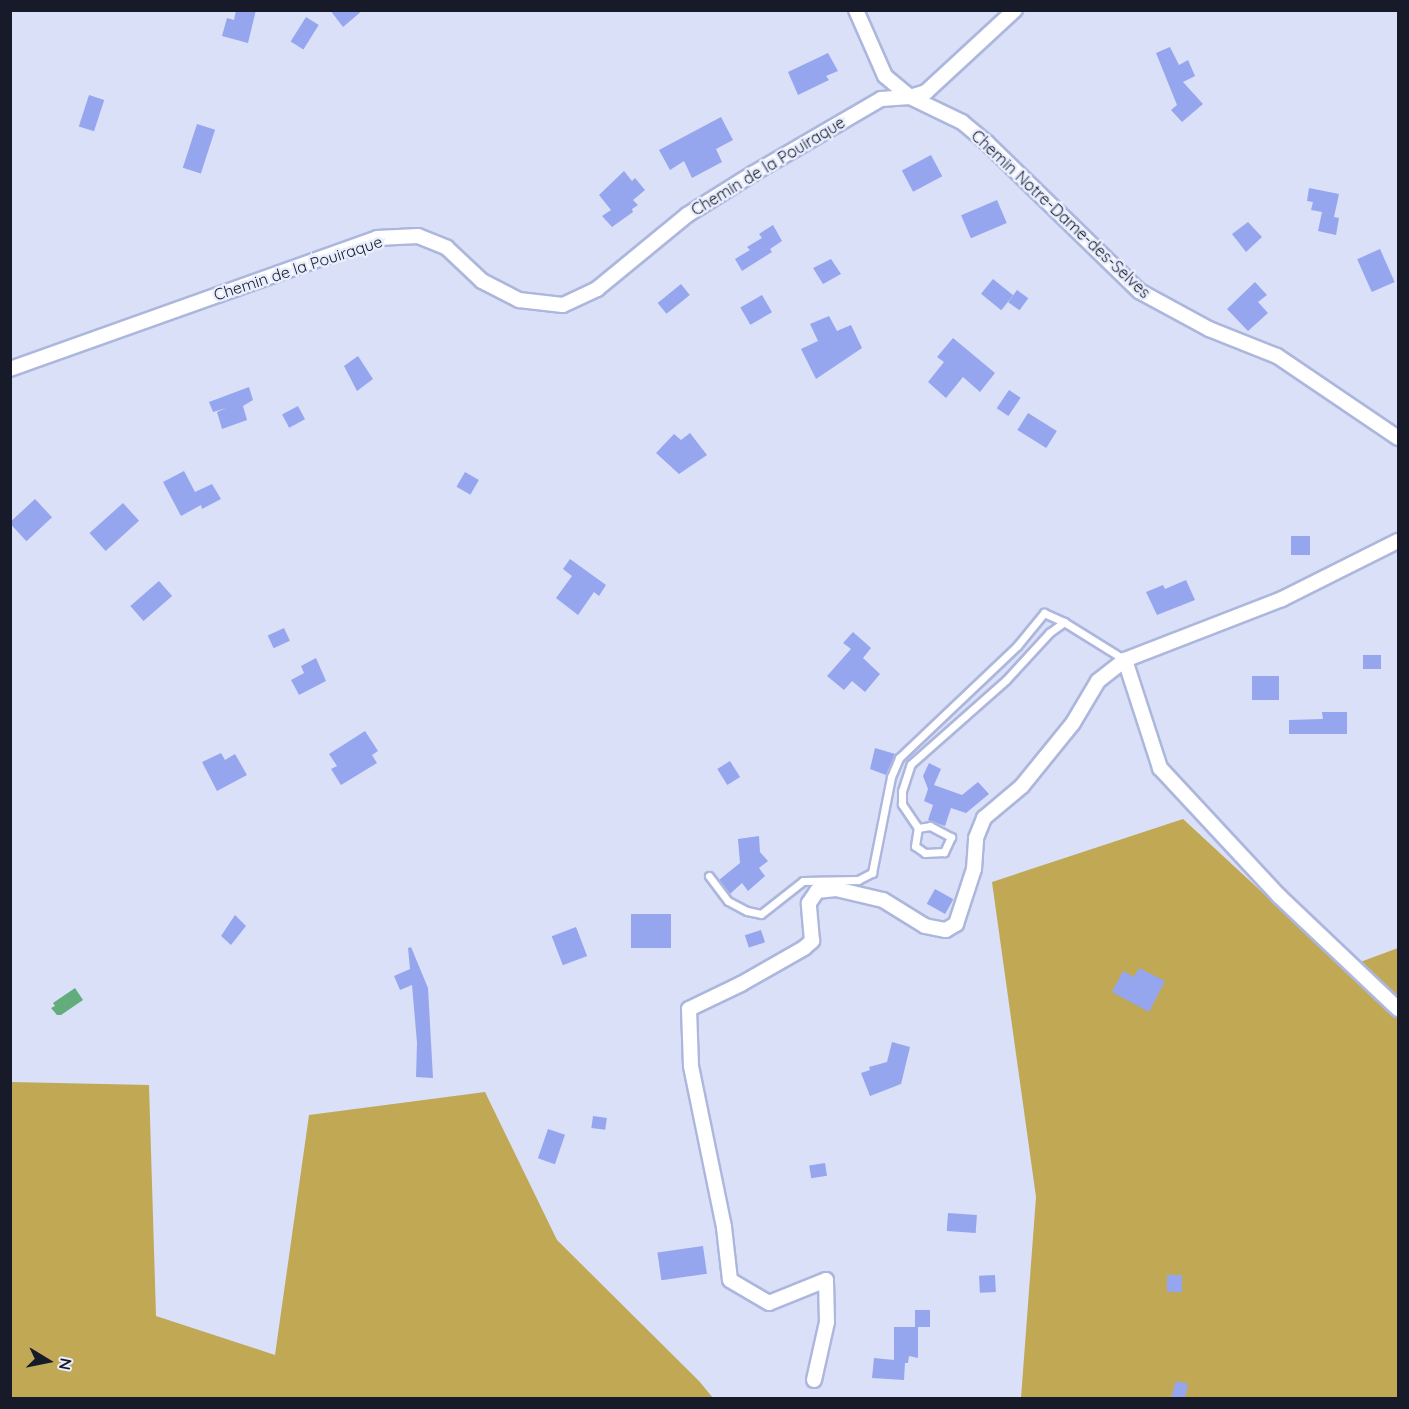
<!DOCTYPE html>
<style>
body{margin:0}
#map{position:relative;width:1409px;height:1409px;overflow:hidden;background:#d9e0f8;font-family:Quicksand,sans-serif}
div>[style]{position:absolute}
.forest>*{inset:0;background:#c0a855}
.water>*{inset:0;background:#62ad7b}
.building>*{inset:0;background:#95a6ee;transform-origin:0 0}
.roads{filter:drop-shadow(2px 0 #adb7dd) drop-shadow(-2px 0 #adb7dd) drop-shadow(0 2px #adb7dd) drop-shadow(0 -2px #adb7dd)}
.service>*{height:7px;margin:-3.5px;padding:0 3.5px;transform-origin:3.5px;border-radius:3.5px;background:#fff}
.minor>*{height:14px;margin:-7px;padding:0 7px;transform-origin:7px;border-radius:7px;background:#fff}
span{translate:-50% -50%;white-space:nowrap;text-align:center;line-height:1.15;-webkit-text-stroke:5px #e9eefe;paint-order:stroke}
.street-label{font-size:16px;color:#171b29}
.frame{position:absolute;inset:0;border:12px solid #171b29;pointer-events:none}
.north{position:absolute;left:18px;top:1331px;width:60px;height:60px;-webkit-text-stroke:4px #e9eefe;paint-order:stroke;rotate:100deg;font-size:16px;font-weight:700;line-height:24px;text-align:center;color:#171b29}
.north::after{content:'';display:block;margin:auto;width:21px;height:27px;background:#171b29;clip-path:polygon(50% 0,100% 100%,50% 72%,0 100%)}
</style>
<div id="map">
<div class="forest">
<div style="clip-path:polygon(1183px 819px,1344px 968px,1398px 948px,1398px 1398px,1021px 1398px,1036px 1197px,992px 882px)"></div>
<div style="clip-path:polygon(11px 1082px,149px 1085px,156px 1316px,275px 1355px,309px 1115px,485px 1092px,557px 1240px,699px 1381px,713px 1398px,11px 1398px)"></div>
</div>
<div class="water">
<div style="clip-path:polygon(75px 988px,83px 1000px,61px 1015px,57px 1015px,51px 1008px,55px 1006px,53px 1003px)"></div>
</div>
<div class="building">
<div style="clip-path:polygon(236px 10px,256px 10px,248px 43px,222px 36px,227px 18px,234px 20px)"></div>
<div style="clip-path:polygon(330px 10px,363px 10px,343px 27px)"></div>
<div style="left:306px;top:17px;width:15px;height:29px;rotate:32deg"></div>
<div style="clip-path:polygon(1170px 47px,1179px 65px,1188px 60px,1195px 76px,1183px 82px,1203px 104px,1182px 122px,1171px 110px,1177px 105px,1156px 53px)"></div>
<div style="clip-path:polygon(828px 53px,838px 71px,826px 76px,829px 80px,798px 95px,788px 72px)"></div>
<div style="left:89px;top:95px;width:16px;height:33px;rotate:18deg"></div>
<div style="clip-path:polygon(721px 117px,733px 140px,716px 149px,722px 162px,692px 178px,684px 161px,670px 170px,659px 150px)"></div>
<div style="left:197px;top:124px;width:19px;height:46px;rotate:18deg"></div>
<div style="left:931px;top:155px;width:24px;height:33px;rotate:62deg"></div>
<div style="clip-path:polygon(624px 171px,632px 181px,635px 178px,645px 190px,633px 200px,638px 205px,632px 209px,633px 212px,612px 227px,602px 216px,611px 210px,599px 195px)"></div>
<div style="clip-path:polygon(1309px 188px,1339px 194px,1334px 217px,1339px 218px,1336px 235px,1318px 231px,1322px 212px,1311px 210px,1313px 202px,1307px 201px)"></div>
<div style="left:997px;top:200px;width:25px;height:39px;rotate:67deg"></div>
<div style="clip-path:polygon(1248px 222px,1262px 237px,1246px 252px,1232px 234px)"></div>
<div style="clip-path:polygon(773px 225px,782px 241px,770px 249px,772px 252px,742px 271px,735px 259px,750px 250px,747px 247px,762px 238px,759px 234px)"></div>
<div style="left:1380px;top:249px;width:36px;height:25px;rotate:66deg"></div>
<div style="clip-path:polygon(831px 259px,841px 274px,823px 284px,813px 268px)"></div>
<div style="left:993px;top:279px;width:26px;height:19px;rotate:39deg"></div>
<div style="clip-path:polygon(1255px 282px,1267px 295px,1258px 302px,1268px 313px,1248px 331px,1227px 309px)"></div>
<div style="left:681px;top:284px;width:14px;height:30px;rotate:51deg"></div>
<div style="left:1017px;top:290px;width:14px;height:15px;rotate:36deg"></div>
<div style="left:762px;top:295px;width:20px;height:25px;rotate:60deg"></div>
<div style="clip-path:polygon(829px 316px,837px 331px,851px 325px,862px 348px,816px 379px,801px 349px,818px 341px,810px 324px)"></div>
<div style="clip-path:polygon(953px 338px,995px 373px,980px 392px,963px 377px,946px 398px,928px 382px,944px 362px,937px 357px)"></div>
<div style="clip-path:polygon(358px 356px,373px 379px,357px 391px,344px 366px)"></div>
<div style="clip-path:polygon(249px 387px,253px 400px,243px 406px,247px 420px,222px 429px,217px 412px,226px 408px,213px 412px,209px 402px)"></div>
<div style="left:1009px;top:390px;width:14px;height:22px;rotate:34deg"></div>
<div style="left:298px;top:406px;width:15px;height:18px;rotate:62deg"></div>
<div style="left:1028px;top:413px;width:34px;height:20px;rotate:32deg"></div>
<div style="clip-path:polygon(690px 433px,707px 455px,679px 474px,656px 453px,674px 434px,681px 440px)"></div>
<div style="clip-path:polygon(184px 471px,195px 492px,212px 484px,221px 499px,202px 509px,201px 505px,181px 516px,163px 482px)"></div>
<div style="left:465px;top:472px;width:16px;height:17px;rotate:30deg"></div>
<div style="left:35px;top:499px;width:25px;height:35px;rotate:47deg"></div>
<div style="left:123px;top:503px;width:24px;height:45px;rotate:48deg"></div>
<div style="left:1291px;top:536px;width:19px;height:19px"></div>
<div style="clip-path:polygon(570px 559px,606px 585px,599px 596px,594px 592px,578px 615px,556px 598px,572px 576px,563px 569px)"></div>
<div style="clip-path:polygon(1186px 580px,1195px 600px,1157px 615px,1146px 592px,1163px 585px,1165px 589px)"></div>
<div style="left:159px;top:581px;width:20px;height:38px;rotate:49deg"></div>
<div style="left:284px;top:628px;width:14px;height:18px;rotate:65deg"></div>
<div style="clip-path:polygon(853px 632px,871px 648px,863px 658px,880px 674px,865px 692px,852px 681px,844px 690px,827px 676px,851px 649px,843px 643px)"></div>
<div style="left:1381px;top:655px;width:14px;height:18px;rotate:90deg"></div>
<div style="clip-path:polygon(316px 658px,326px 681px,299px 695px,291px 680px,304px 673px,301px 666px)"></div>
<div style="left:1252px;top:676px;width:27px;height:24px"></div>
<div style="clip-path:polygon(1322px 712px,1347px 712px,1347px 734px,1289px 734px,1289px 720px,1323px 719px)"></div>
<div style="clip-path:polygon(365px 731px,378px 751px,372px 755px,377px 763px,341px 785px,331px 769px,337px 766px,329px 754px)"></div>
<div style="clip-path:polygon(875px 748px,895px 754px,886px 775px,870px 769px)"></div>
<div style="clip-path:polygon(221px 753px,225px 760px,235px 754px,247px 775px,217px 791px,202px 762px)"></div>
<div style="left:730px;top:761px;width:19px;height:15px;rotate:58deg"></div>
<div style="clip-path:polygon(929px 763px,941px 769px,934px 785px,962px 795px,978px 782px,989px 794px,966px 813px,951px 808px,945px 826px,928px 820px,933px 805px,924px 801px,928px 789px,923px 776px)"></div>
<div style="clip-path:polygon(759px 836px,760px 852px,768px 861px,759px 868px,765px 876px,748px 891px,742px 883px,730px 894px,719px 880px,740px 863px,738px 839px)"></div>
<div style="left:935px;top:889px;width:21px;height:17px;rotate:29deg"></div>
<div style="left:631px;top:914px;width:40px;height:34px"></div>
<div style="clip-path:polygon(235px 915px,246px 926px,231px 945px,221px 936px)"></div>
<div style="left:576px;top:927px;width:31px;height:26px;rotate:69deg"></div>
<div style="left:761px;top:930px;width:13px;height:17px;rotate:72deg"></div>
<div style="clip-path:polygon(411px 947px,428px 988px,433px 1078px,416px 1077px,417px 1043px,412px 985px,400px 990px,394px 976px,410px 969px,408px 948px)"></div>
<div style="clip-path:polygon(1139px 968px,1165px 981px,1149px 1012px,1112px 992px,1123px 971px,1134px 977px)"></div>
<div style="clip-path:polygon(892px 1042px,910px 1047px,901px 1084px,870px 1096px,861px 1073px,870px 1070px,869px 1067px,887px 1062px)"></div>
<div style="left:593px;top:1116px;width:14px;height:12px;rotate:8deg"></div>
<div style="left:548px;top:1129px;width:18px;height:31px;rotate:19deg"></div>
<div style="left:825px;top:1163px;width:13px;height:16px;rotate:81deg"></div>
<div style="left:948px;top:1213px;width:29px;height:18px;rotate:4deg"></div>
<div style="left:703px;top:1246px;width:28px;height:46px;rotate:82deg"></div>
<div style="left:995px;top:1275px;width:17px;height:16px;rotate:87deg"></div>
<div style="left:1167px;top:1275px;width:15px;height:17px"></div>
<div style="left:915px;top:1310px;width:15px;height:17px"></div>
<div style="clip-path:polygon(894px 1327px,918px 1327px,918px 1358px,909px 1356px,908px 1363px,905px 1363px,904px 1380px,872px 1378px,874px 1358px,894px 1360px)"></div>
<div style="clip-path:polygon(1176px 1381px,1188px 1384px,1185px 1398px,1171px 1398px)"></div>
</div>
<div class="roads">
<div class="service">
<div style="left:918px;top:828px;width:12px;rotate:-9deg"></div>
<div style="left:930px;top:826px;width:24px;rotate:28deg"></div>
<div style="left:951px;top:837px;width:17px;rotate:115deg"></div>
<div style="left:944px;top:852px;width:19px;rotate:177deg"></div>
<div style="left:925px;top:853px;width:12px;rotate:-145deg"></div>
<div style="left:915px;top:846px;width:18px;rotate:-81deg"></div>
<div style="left:918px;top:828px;width:29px;rotate:-124deg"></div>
<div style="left:902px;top:804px;width:13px;rotate:-90deg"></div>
<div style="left:902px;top:791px;width:28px;rotate:-72deg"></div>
<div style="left:911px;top:764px;width:127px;rotate:-41.5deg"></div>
<div style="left:1006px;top:680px;width:64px;rotate:-47.5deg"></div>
<div style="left:1049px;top:633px;width:19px;rotate:-36deg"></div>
<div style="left:709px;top:876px;width:31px;rotate:53deg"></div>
<div style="left:728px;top:901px;width:21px;rotate:28deg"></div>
<div style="left:747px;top:911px;width:14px;rotate:12deg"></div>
<div style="left:761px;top:914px;width:53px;rotate:-38.2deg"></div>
<div style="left:803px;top:881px;width:55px;rotate:-1deg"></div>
<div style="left:858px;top:880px;width:16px;rotate:-27deg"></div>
<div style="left:872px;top:873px;width:98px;rotate:-78.8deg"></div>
<div style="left:891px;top:777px;width:21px;rotate:-67deg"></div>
<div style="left:899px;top:758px;width:163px;rotate:-43.5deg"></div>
<div style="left:1017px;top:646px;width:43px;rotate:-50.7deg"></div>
<div style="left:1044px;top:613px;width:22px;rotate:24deg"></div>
<div style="left:1064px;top:622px;width:72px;rotate:31.9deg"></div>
</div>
<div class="minor">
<div style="left:856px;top:10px;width:72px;rotate:66.3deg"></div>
<div style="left:885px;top:76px;width:33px;rotate:40deg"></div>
<div style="left:910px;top:97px;width:58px;rotate:25.7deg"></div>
<div style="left:962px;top:122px;width:33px;rotate:40deg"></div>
<div style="left:987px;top:143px;width:212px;rotate:44.2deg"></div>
<div style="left:1139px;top:291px;width:80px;rotate:28.5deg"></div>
<div style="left:1209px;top:329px;width:73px;rotate:21.7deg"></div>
<div style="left:1277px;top:356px;width:146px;rotate:34.1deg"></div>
<div style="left:10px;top:369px;width:390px;rotate:-19.6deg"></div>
<div style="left:377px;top:238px;width:41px;rotate:-2.8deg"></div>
<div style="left:418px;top:236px;width:31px;rotate:22deg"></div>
<div style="left:447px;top:248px;width:48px;rotate:43.3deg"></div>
<div style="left:482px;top:281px;width:42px;rotate:27.2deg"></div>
<div style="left:519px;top:300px;width:44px;rotate:6.5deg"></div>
<div style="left:563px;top:305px;width:38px;rotate:-25deg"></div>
<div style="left:597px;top:289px;width:117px;rotate:-39.4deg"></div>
<div style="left:687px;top:215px;width:79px;rotate:-32.1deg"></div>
<div style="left:754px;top:173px;width:147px;rotate:-30.2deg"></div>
<div style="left:881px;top:99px;width:29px;rotate:-4deg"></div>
<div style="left:910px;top:97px;width:17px;rotate:-17deg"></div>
<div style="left:926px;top:92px;width:121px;rotate:-42.7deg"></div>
<div style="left:1398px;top:541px;width:130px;rotate:153.4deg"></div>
<div style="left:1282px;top:599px;width:168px;rotate:158.8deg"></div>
<div style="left:1125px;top:660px;width:114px;rotate:72deg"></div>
<div style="left:1160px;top:768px;width:175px;rotate:47.1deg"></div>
<div style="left:1279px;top:896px;width:164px;rotate:43.5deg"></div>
<div style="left:814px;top:1380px;width:59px;rotate:-77.4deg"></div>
<div style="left:827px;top:1322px;width:42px;rotate:-91.4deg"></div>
<div style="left:826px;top:1280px;width:61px;rotate:158deg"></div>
<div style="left:769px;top:1303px;width:45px;rotate:-149.5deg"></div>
<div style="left:730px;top:1280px;width:53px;rotate:-96.5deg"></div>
<div style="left:724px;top:1227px;width:164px;rotate:-101.6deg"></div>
<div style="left:691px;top:1066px;width:57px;rotate:-92deg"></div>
<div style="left:689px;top:1009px;width:58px;rotate:-25.7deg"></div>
<div style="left:741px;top:984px;width:73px;rotate:-29.7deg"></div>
<div style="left:804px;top:948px;width:11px;rotate:-41deg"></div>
<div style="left:812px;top:941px;width:38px;rotate:-95deg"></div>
<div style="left:809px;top:903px;width:14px;rotate:-56deg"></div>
<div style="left:817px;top:891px;width:19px;rotate:-6deg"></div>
<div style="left:836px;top:889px;width:48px;rotate:13.2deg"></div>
<div style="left:883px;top:900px;width:49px;rotate:31.8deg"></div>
<div style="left:925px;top:926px;width:21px;rotate:11deg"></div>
<div style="left:946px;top:930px;width:12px;rotate:-31deg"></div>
<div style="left:956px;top:924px;width:58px;rotate:-71.9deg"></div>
<div style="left:974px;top:869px;width:31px;rotate:-86deg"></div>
<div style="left:976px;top:838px;width:22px;rotate:-68deg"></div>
<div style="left:984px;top:818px;width:50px;rotate:-40.1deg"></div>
<div style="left:1022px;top:786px;width:81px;rotate:-51deg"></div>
<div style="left:1073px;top:723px;width:49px;rotate:-59.2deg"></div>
<div style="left:1098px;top:681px;width:34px;rotate:-38deg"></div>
</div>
</div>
<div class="street-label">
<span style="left:768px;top:166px;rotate:-31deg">Chemin de la Pouiraque</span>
<span style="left:1061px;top:214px;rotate:43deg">Chemin Notre-Dame-des-Selves</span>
<span style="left:298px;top:268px;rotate:-18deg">Chemin de la Pouiraque</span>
</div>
<div class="frame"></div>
<div class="north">N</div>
</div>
